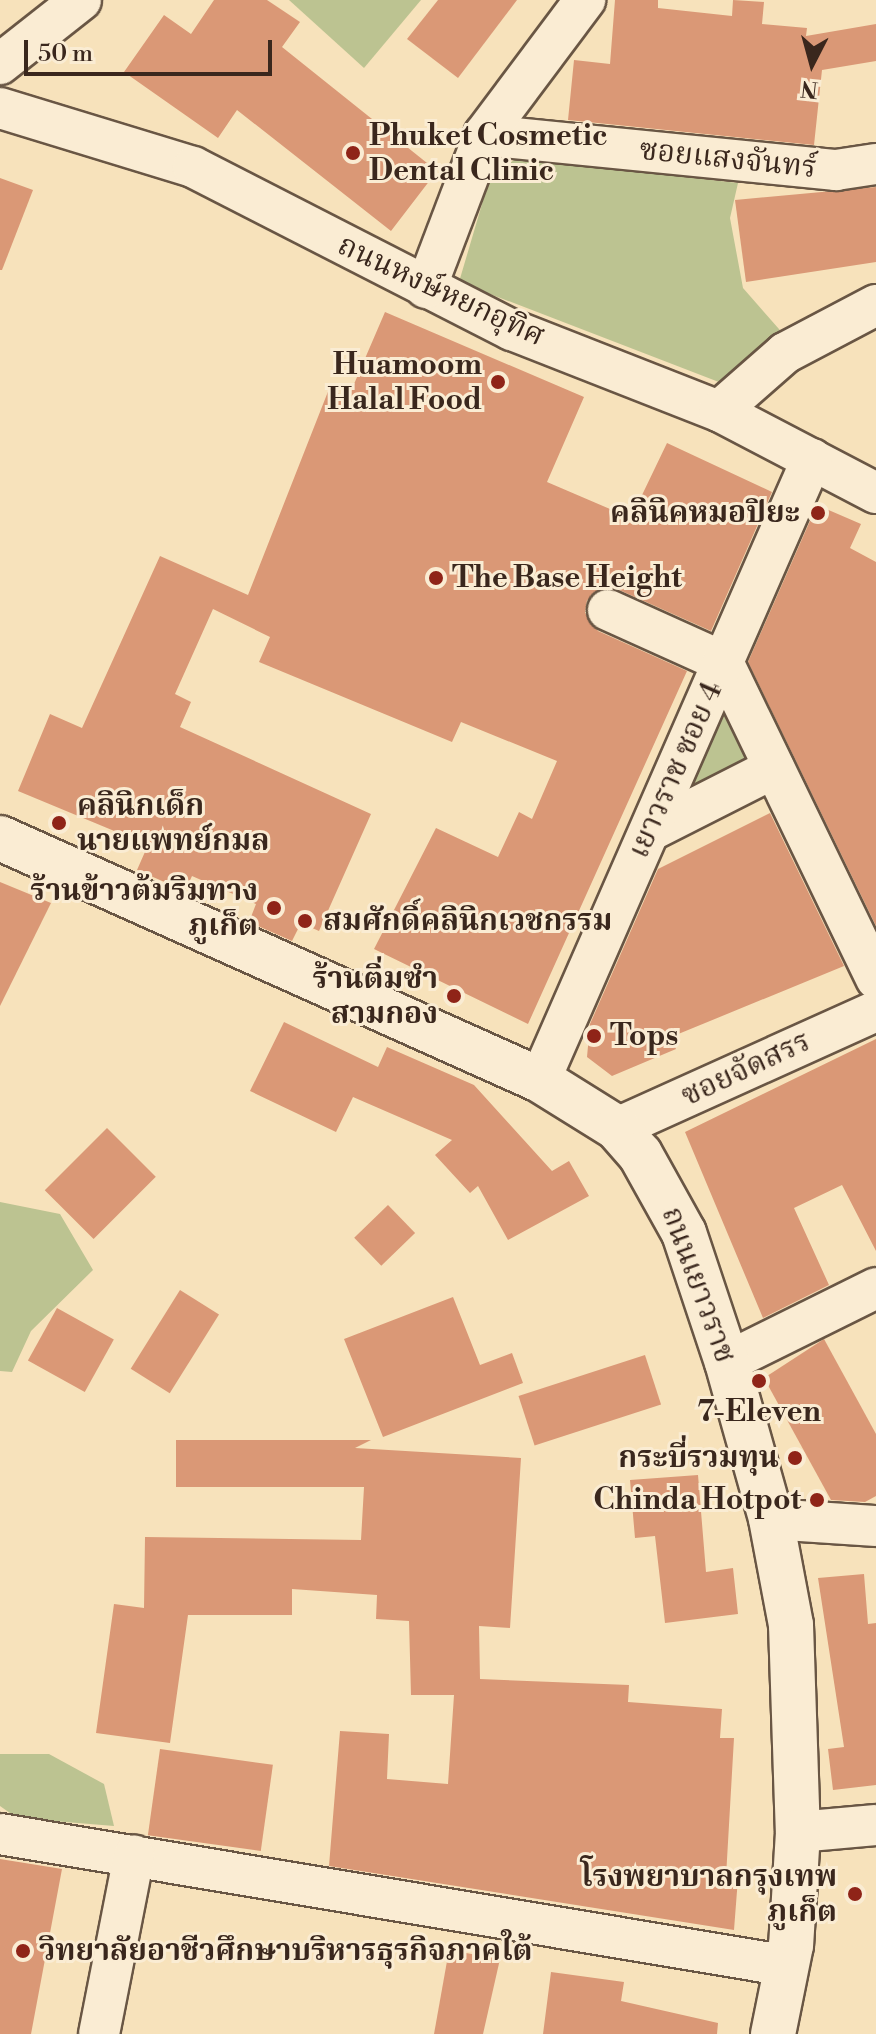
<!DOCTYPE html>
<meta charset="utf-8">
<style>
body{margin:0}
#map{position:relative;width:876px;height:2034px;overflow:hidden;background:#f7e2bb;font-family:"Libre Bodoni","Noto Serif Thai",serif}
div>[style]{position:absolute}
.green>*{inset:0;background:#bcc391}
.building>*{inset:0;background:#da9876;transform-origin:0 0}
.roads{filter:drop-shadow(2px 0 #695644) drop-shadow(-2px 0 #695644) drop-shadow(0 2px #695644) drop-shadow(0 -2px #695644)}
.minor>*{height:40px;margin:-20px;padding:0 20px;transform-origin:20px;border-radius:20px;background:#faecd3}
.secondary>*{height:44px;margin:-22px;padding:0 22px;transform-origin:22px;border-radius:22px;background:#faecd3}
.dots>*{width:22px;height:22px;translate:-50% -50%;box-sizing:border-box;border:4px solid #faecd3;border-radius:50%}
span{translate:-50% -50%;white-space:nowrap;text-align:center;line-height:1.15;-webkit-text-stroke:6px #faecd3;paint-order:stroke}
.poi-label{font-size:30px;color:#3a271d;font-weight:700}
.left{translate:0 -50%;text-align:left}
.right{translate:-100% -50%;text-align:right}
.street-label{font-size:30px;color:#3a271d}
.north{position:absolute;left:772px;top:24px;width:80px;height:80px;-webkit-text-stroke:6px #faecd3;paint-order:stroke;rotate:186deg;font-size:22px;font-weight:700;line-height:32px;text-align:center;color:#3a271d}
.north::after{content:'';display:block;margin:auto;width:28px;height:36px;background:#3a271d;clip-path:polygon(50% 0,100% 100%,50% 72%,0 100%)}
.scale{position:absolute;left:24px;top:40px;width:248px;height:36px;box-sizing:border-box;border:4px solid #3a271d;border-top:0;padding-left:10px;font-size:24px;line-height:28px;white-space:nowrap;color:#3a271d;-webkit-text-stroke:6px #faecd3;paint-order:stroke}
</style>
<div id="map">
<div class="green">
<div style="clip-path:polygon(289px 0,421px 0,364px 68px)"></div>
<div style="clip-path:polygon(517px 158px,738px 183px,730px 218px,743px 288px,786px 337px,724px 384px,459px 282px,490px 177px)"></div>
<div style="clip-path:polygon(724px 686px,758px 766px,688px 800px)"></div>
<div style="clip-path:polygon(0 1202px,60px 1214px,93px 1270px,31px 1331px,12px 1372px,0 1371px)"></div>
<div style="clip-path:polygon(0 1754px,49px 1754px,104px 1784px,114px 1826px,17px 1818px,0 1806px)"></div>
</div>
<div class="building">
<div style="clip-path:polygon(214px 0,267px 0,300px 22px,282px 47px,437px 171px,391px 231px,237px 110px,218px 138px,124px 72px,164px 15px,191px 34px)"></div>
<div style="clip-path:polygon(438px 0,517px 0,458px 78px,407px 39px)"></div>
<div style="clip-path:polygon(615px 0,658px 0,658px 8px,732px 16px,733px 0,764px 2px,762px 24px,807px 28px,806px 36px,876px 24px,876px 61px,822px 70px,814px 145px,568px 120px,574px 60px,610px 64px)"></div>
<div style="clip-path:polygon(0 178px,33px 190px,2px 270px,0 270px)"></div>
<div style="clip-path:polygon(876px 187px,876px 262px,746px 282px,735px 200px)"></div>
<div style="clip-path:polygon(385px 312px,584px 397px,547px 482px,631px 518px,667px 443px,772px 492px,711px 631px,617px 589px,587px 600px,585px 613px,598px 631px,687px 671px,528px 1024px,374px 949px,436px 828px,498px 857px,519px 812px,532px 819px,557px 761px,461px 722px,452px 742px,259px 662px,270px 637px,213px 609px,175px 694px,191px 702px,180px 727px,371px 814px,319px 931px,301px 923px,292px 941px,249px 922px,256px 904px,192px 876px,185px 891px,137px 870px,148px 845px,18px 791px,50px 714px,82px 728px,160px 556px,248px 595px,329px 389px,348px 398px)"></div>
<div style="clip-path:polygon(817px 505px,861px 524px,850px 548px,876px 562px,876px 926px,748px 662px)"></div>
<div style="clip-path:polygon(770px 813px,844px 966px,671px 1037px,676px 1049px,612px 1076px,587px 1057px,590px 1024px,658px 869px)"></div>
<div style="clip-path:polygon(0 882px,51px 903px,0 1006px)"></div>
<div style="clip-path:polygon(284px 1022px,378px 1067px,387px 1047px,474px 1085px,552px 1171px,569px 1161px,589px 1196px,508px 1240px,478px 1186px,470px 1193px,435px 1155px,452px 1140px,353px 1097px,336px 1132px,250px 1091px)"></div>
<div style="clip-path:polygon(876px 1039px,876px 1251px,842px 1185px,794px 1208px,829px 1285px,763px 1318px,685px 1132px)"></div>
<div style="left:107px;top:1128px;width:69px;height:88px;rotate:45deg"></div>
<div style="left:388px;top:1205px;width:39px;height:47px;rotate:46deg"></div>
<div style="left:180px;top:1290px;width:46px;height:93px;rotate:32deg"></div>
<div style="clip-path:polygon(453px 1297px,480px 1365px,512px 1353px,523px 1383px,383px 1437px,344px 1339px)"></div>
<div style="left:57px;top:1308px;width:65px;height:60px;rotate:29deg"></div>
<div style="clip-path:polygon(824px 1339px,876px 1434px,876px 1496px,865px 1502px,831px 1500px,764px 1378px)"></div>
<div style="left:645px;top:1355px;width:52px;height:133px;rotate:72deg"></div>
<div style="clip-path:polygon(176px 1440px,371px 1440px,355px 1448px,521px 1458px,510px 1628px,479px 1626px,480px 1679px,629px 1685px,628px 1702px,722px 1709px,720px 1738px,734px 1738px,726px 1877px,738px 1878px,734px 1930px,329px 1866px,340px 1731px,389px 1734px,387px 1779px,448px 1784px,454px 1695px,411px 1695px,409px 1621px,376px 1619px,377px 1595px,292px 1589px,292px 1615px,188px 1615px,170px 1743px,96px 1733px,114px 1604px,144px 1608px,145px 1537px,361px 1540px,364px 1487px,176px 1487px)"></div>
<div style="clip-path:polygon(698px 1475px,706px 1572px,733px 1568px,738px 1614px,665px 1623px,655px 1536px,635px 1538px,630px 1480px)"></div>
<div style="clip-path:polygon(864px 1574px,868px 1624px,876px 1623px,876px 1785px,833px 1790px,828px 1749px,844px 1747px,818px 1578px)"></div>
<div style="left:160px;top:1749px;width:114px;height:87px;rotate:8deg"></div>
<div style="clip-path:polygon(0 1859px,62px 1869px,31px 2034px,0 2034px)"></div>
<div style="clip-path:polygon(449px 1950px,500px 1959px,483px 2034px,434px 2034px)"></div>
<div style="clip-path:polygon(551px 1972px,624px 1982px,621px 2001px,718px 2023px,717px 2034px,543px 2034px)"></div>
</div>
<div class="roads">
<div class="minor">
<div style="left:0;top:64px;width:103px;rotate:-38.3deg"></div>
<div style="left:0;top:108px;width:202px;rotate:17deg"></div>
<div style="left:193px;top:167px;width:358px;rotate:27.1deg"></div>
<div style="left:512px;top:330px;width:222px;rotate:21.4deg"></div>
<div style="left:719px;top:411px;width:177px;rotate:27.6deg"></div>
<div style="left:484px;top:135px;width:354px;rotate:5.7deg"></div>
<div style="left:836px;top:170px;width:40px;rotate:-8.5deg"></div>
<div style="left:426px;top:288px;width:164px;rotate:-69.2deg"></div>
<div style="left:484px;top:135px;width:169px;rotate:-53.2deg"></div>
<div style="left:719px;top:411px;width:88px;rotate:-41.3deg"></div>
<div style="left:785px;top:353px;width:103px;rotate:-27.8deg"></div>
<div style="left:608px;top:610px;width:126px;rotate:24.3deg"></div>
<div style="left:723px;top:662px;width:352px;rotate:64.2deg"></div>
<div style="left:650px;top:831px;width:139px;rotate:-26.9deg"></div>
<div style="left:540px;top:1080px;width:678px;rotate:-66.35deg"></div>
<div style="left:617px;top:1128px;width:284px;rotate:-24.3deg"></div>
<div style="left:727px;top:1362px;width:166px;rotate:-26.4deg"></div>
<div style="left:771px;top:1519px;width:105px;rotate:3.8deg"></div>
<div style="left:798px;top:1832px;width:78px;rotate:-5.1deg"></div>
<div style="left:0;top:1834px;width:799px;rotate:9.51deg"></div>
<div style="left:99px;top:2034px;width:182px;rotate:-78.9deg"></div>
</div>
<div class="secondary">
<div style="left:0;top:838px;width:592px;rotate:24.14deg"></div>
<div style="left:540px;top:1080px;width:91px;rotate:31.9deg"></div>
<div style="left:617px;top:1128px;width:35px;rotate:49deg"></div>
<div style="left:640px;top:1154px;width:90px;rotate:60.9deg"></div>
<div style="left:684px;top:1233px;width:136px;rotate:71.6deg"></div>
<div style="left:727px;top:1362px;width:163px;rotate:74.3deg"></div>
<div style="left:771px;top:1519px;width:108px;rotate:79.3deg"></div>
<div style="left:791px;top:1625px;width:207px;rotate:88.1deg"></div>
<div style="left:798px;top:1832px;width:113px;rotate:93.5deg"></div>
<div style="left:791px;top:1945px;width:91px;rotate:101.4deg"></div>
</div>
</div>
<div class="dots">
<div style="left:353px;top:153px;background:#8f2418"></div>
<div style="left:498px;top:382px;background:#8f2418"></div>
<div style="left:818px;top:513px;background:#8f2418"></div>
<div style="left:436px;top:578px;background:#8f2418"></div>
<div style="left:59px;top:823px;background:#8f2418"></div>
<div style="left:274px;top:908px;background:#8f2418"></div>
<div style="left:305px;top:921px;background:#8f2418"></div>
<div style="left:454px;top:996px;background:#8f2418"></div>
<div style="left:594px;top:1036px;background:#8f2418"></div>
<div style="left:759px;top:1381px;background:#8f2418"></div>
<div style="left:795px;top:1458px;background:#8f2418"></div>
<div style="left:817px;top:1500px;background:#8f2418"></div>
<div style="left:855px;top:1894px;background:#8f2418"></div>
<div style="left:23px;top:1951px;background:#8f2418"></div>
</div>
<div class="poi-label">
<span class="left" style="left:369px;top:153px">Phuket Cosmetic<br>Dental Clinic</span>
<span class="right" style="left:482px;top:382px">Huamoom<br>Halal Food</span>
<span class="right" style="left:800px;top:513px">คลินิคหมอปิยะ</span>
<span class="left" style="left:452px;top:578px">The Base Height</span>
<span class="left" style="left:77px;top:823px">คลินิกเด็ก<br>นายแพทย์กมล</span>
<span class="right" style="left:258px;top:908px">ร้านข้าวต้มริมทาง<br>ภูเก็ต</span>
<span class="left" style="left:323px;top:921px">สมศักดิ์คลินิกเวชกรรม</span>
<span class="right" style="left:438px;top:996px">ร้านติ่มซำ<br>สามกอง</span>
<span class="left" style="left:610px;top:1036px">Tops</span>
<span style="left:759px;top:1412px">7-Eleven</span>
<span class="right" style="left:779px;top:1458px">กระบี่รวมทุน</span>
<span class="right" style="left:801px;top:1500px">Chinda Hotpot</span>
<span class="right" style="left:837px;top:1894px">โรงพยาบาลกรุงเทพ<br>ภูเก็ต</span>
<span class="left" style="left:39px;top:1951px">วิทยาลัยอาชีวศึกษาบริหารธุรกิจภาคใต้</span>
</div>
<div class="street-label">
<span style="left:728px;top:159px;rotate:6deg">ซอยแสงจันทร์</span>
<span style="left:441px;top:291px;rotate:25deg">ถนนหงษ์หยกอุทิศ</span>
<span style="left:676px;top:770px;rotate:-66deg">เยาวราช ซอย 4</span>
<span style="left:746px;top:1069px;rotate:-25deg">ซอยจัดสรร</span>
<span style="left:698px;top:1285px;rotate:70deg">ถนนเยาวราช</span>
</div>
<div class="north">N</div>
<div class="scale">50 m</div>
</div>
